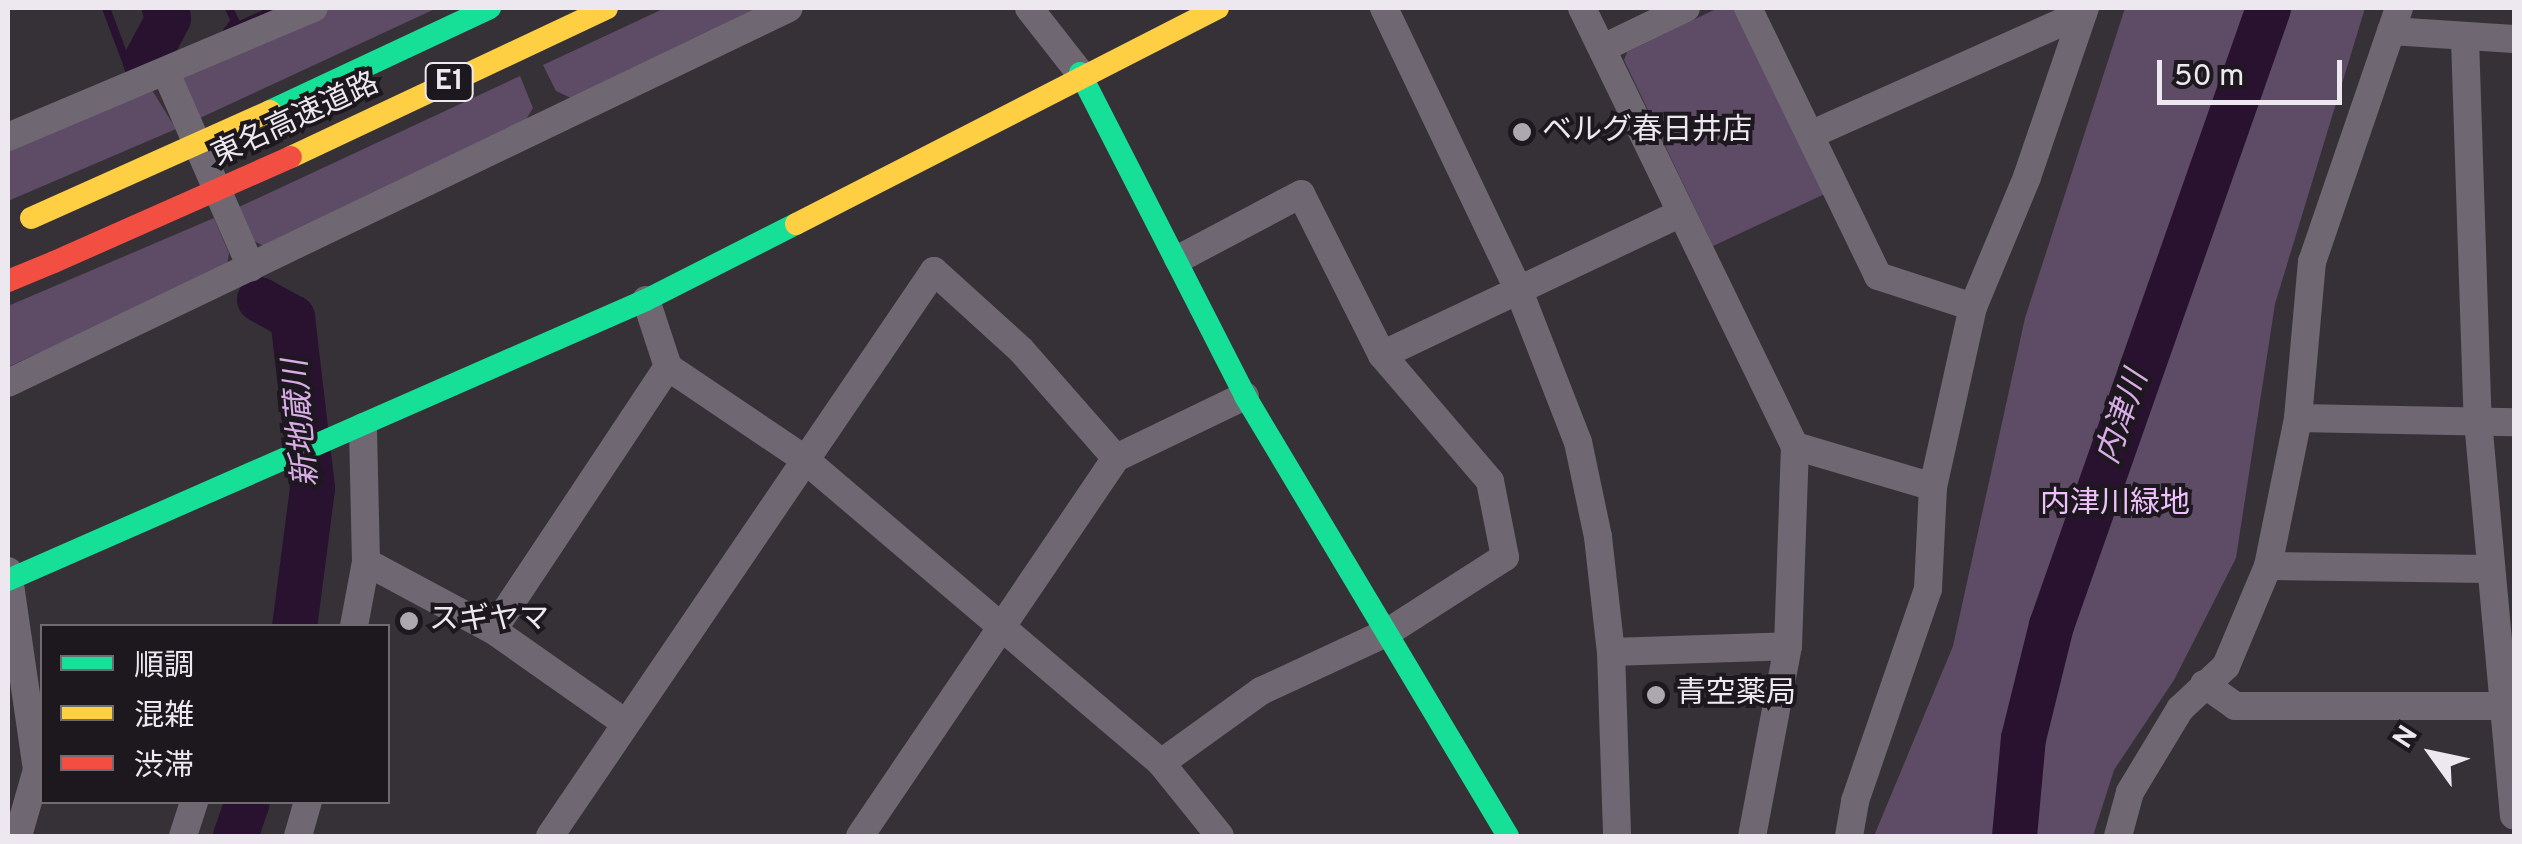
<!DOCTYPE html>
<meta charset="utf-8">
<style>
body{margin:0}
#map{position:relative;width:2522px;height:844px;overflow:hidden;background:#363137;font-family:Overpass,"Noto Sans JP",sans-serif}
div>[style]{position:absolute}
.green>*{inset:0;background:#5e4b65}
.stream>*{height:8px;margin:-4px;padding:0 4px;transform-origin:4px;border-radius:4px;background:#281230}
.river>*{height:45px;margin:-22.5px;padding:0 22.5px;transform-origin:22.5px;border-radius:22.5px;background:#281230}
.street>*{height:28px;margin:-14px;padding:0 14px;transform-origin:14px;border-radius:14px;background:#6f6872}
.fast>*{height:22px;margin:-11px;padding:0 11px;transform-origin:11px;border-radius:11px;background:#16e098}
.slow>*{height:22px;margin:-11px;padding:0 11px;transform-origin:11px;border-radius:11px;background:#ffcf43}
.jam>*{height:22px;margin:-11px;padding:0 11px;transform-origin:11px;border-radius:11px;background:#f24e42}
.slow-bridge>*{height:22px;margin:-11px;padding:0 11px;transform-origin:11px;border-radius:11px;background:#ffcf43}
.jam-bridge>*{height:22px;margin:-11px;padding:0 11px;transform-origin:11px;border-radius:11px;background:#f24e42}
.dots>*{width:28px;height:28px;translate:-50% -50%;box-sizing:border-box;border:5px solid #1c181d;border-radius:50%}
span{translate:-50% -50%;white-space:nowrap;text-align:center;line-height:1.15;-webkit-text-stroke:8px #1c181d;paint-order:stroke}
.shield-label span{padding:2px 8px;background:#1c181d;border:2px solid;border-radius:8px;-webkit-text-stroke-width:0}
.shield-label{font-size:28px;color:#ede7ef;font-weight:700}
.street-label{font-size:30px;color:#ede7ef}
.poi-label{font-size:30px;color:#ede7ef}
.left{translate:0 -50%;text-align:left}
.park-label{font-size:30px;color:#eec0fd}
.water-label{font-size:32px;color:#d9ace8;font-style:italic}
.frame{position:absolute;inset:0;border:10px solid #ede7ef;pointer-events:none}
.legend{position:absolute;left:40px;top:624px;width:350px;height:180px;box-sizing:border-box;background:#1c181d;border:2px solid #706b71;margin:0;padding:12px 18px;list-style:none;font-size:30px;color:#ede7ef}
.legend li{display:flex;align-items:center;gap:20px;height:50px}
.legend b{width:50px;border:2px solid #706b71}
.north{position:absolute;left:2382px;top:704px;width:100px;height:100px;-webkit-text-stroke:8px #1c181d;paint-order:stroke;rotate:303deg;font-size:28px;font-weight:700;line-height:40px;text-align:center;color:#ede7ef}
.north::after{content:'';display:block;margin:auto;width:35px;height:45px;background:#ede7ef;clip-path:polygon(50% 0,100% 100%,50% 72%,0 100%)}
.scale{position:absolute;left:2157px;top:60px;width:185px;height:45px;box-sizing:border-box;border:5px solid #ede7ef;border-top:0;padding-left:12px;font-size:30px;line-height:35px;white-space:nowrap;color:#ede7ef;-webkit-text-stroke:8px #1c181d;paint-order:stroke}
</style>
<div id="map">
<div class="green">
<div style="clip-path:polygon(329px 8px,437px 8px,198px 119px,181px 75px,185px 71px)"></div>
<div style="clip-path:polygon(665px 8px,762px 8px,575px 100px,556px 91px,543px 65px)"></div>
<div style="clip-path:polygon(1718px 8px,1741px 8px,1829px 192px,1713px 246px,1624px 60px,1627px 52px)"></div>
<div style="clip-path:polygon(2125px 8px,2365px 8px,2275px 304px,2236px 558px,2174px 680px,2114px 770px,2093px 836px,1874px 836px,1953px 646px,2025px 318px)"></div>
<div style="clip-path:polygon(520px 76px,533px 108px,525px 121px,265px 247px,252px 240px,239px 207px)"></div>
<div style="clip-path:polygon(152px 90px,176px 129px,8px 201px,8px 146px)"></div>
<div style="clip-path:polygon(214px 218px,229px 253px,227px 266px,8px 367px,8px 306px)"></div>
</div>
<div class="stream">
<div style="left:106px;top:8px;width:68px;rotate:69.4deg"></div>
<div style="left:130px;top:72px;width:6px;rotate:-18deg"></div>
<div style="left:240px;top:25px;width:41px;rotate:-24.7deg"></div>
<div style="left:227px;top:31px;width:13px;rotate:-51deg"></div>
<div style="left:235px;top:21px;width:14px;rotate:-115deg"></div>
</div>
<div class="river">
<div style="left:145px;top:61px;width:49px;rotate:-61.9deg"></div>
<div style="left:168px;top:18px;width:11px;rotate:-112deg"></div>
<div style="left:259px;top:299px;width:38px;rotate:29deg"></div>
<div style="left:292px;top:317px;width:172px;rotate:83.3deg"></div>
<div style="left:312px;top:488px;width:139px;rotate:97.4deg"></div>
<div style="left:235px;top:836px;width:36px;rotate:-71deg"></div>
<div style="left:2014px;top:836px;width:98px;rotate:-84.8deg"></div>
<div style="left:2023px;top:738px;width:116px;rotate:-76.1deg"></div>
<div style="left:2051px;top:625px;width:654px;rotate:-70.62deg"></div>
</div>
<div class="street">
<div style="left:1029px;top:8px;width:83px;rotate:51.9deg"></div>
<div style="left:1384px;top:8px;width:314px;rotate:64.5deg"></div>
<div style="left:1519px;top:291px;width:162px;rotate:68.7deg"></div>
<div style="left:1578px;top:442px;width:97px;rotate:78.1deg"></div>
<div style="left:1598px;top:537px;width:116px;rotate:83.6deg"></div>
<div style="left:1611px;top:652px;width:184px;rotate:88.1deg"></div>
<div style="left:1582px;top:8px;width:487px;rotate:64.1deg"></div>
<div style="left:1795px;top:446px;width:200px;rotate:92deg"></div>
<div style="left:1788px;top:646px;width:193px;rotate:100.7deg"></div>
<div style="left:1748px;top:8px;width:298px;rotate:64.1deg"></div>
<div style="left:1878px;top:276px;width:100px;rotate:18.1deg"></div>
<div style="left:2391px;top:31px;width:123px;rotate:3.7deg"></div>
<div style="left:2465px;top:39px;width:382px;rotate:88.1deg"></div>
<div style="left:2478px;top:421px;width:396px;rotate:84.8deg"></div>
<div style="left:1603px;top:48px;width:92px;rotate:-25.7deg"></div>
<div style="left:167px;top:75px;width:210px;rotate:66.4deg"></div>
<div style="left:1810px;top:135px;width:299px;rotate:-24.1deg"></div>
<div style="left:8px;top:137px;width:332px;rotate:-22.9deg"></div>
<div style="left:646px;top:300px;width:71px;rotate:71.8deg"></div>
<div style="left:668px;top:367px;width:163px;rotate:34deg"></div>
<div style="left:803px;top:458px;width:470px;rotate:40.4deg"></div>
<div style="left:1161px;top:763px;width:94px;rotate:51.1deg"></div>
<div style="left:1382px;top:355px;width:331px;rotate:-25.4deg"></div>
<div style="left:8px;top:383px;width:866px;rotate:-25.65deg"></div>
<div style="left:2298px;top:418px;width:216px;rotate:1.1deg"></div>
<div style="left:1795px;top:446px;width:144px;rotate:16.5deg"></div>
<div style="left:366px;top:562px;width:144px;rotate:28.2deg"></div>
<div style="left:493px;top:630px;width:160px;rotate:35.1deg"></div>
<div style="left:2268px;top:566px;width:221px;rotate:0.8deg"></div>
<div style="left:8px;top:571px;width:201px;rotate:81.7deg"></div>
<div style="left:37px;top:770px;width:69px;rotate:106.1deg"></div>
<div style="left:354px;top:626px;width:65px;rotate:-79.4deg"></div>
<div style="left:366px;top:562px;width:135px;rotate:-91.3deg"></div>
<div style="left:493px;top:630px;width:316px;rotate:-56.4deg"></div>
<div style="left:1611px;top:652px;width:177px;rotate:-1.9deg"></div>
<div style="left:2204px;top:684px;width:38px;rotate:35deg"></div>
<div style="left:2235px;top:706px;width:268px"></div>
<div style="left:1161px;top:763px;width:123px;rotate:-35.8deg"></div>
<div style="left:1261px;top:691px;width:140px;rotate:-24.9deg"></div>
<div style="left:1388px;top:632px;width:139px;rotate:-32.7deg"></div>
<div style="left:1505px;top:557px;width:77px;rotate:-101.2deg"></div>
<div style="left:1490px;top:481px;width:166px;rotate:-130.6deg"></div>
<div style="left:1382px;top:355px;width:180px;rotate:-116.7deg"></div>
<div style="left:1301px;top:194px;width:139px;rotate:152.1deg"></div>
<div style="left:183px;top:836px;width:36px;rotate:-72deg"></div>
<div style="left:298px;top:836px;width:35px;rotate:-74deg"></div>
<div style="left:550px;top:836px;width:683px;rotate:-55.8deg"></div>
<div style="left:934px;top:271px;width:118px;rotate:42.2deg"></div>
<div style="left:1021px;top:350px;width:144px;rotate:48.7deg"></div>
<div style="left:860px;top:836px;width:457px;rotate:-55.9deg"></div>
<div style="left:1116px;top:458px;width:143px;rotate:-25.7deg"></div>
<div style="left:1849px;top:836px;width:36px;rotate:-80deg"></div>
<div style="left:1855px;top:801px;width:224px;rotate:-71deg"></div>
<div style="left:1928px;top:589px;width:102px;rotate:-87.2deg"></div>
<div style="left:1933px;top:487px;width:184px;rotate:-77.5deg"></div>
<div style="left:1973px;top:307px;width:141px;rotate:-67.4deg"></div>
<div style="left:2027px;top:177px;width:179px;rotate:-71.1deg"></div>
<div style="left:2118px;top:836px;width:46px;rotate:-74.7deg"></div>
<div style="left:2130px;top:792px;width:97px;rotate:-58.9deg"></div>
<div style="left:2180px;top:709px;width:63px;rotate:-43.1deg"></div>
<div style="left:2226px;top:666px;width:108px;rotate:-67.2deg"></div>
<div style="left:2268px;top:566px;width:151px;rotate:-78.5deg"></div>
<div style="left:2298px;top:418px;width:157px;rotate:-84.9deg"></div>
<div style="left:2312px;top:262px;width:268px;rotate:-71.1deg"></div>
</div>
<div class="fast">
<div style="left:1080px;top:73px;width:363px;rotate:62.9deg"></div>
<div style="left:1245px;top:396px;width:513px;rotate:59.13deg"></div>
<div style="left:270px;top:111px;width:243px;rotate:-25.1deg"></div>
<div style="left:8px;top:580px;width:697px;rotate:-23.7deg"></div>
<div style="left:646px;top:300px;width:168px;rotate:-26.9deg"></div>
</div>
<div class="slow">
<div style="left:291px;top:157px;width:349px;rotate:-25.2deg"></div>
<div style="left:796px;top:224px;width:474px;rotate:-27.1deg"></div>
</div>
<div class="jam">
<div style="left:8px;top:281px;width:50px;rotate:-22.4deg"></div>
</div>
<div class="slow-bridge">
<div style="left:31px;top:218px;width:262px;rotate:-24.1deg"></div>
</div>
<div class="jam-bridge">
<div style="left:54px;top:262px;width:259px;rotate:-23.9deg"></div>
</div>
<div class="dots">
<div style="left:1522px;top:132px;background:#ada7af"></div>
<div style="left:409px;top:621px;background:#ada7af"></div>
<div style="left:1656px;top:695px;background:#ada7af"></div>
</div>
<div class="shield-label">
<span style="left:449px;top:82px">E1</span>
</div>
<div class="street-label">
<span style="left:296px;top:121px;rotate:-25deg">東名高速道路</span>
</div>
<div class="poi-label">
<span class="left" style="left:1542px;top:132px">ベルグ春日井店</span>
<span class="left" style="left:429px;top:621px">スギヤマ</span>
<span class="left" style="left:1676px;top:695px">青空薬局</span>
</div>
<div class="park-label">
<span style="left:2115px;top:505px">内津川緑地</span>
</div>
<div class="water-label">
<span style="left:2124px;top:418px;rotate:-71deg">内津川</span>
<span style="left:303px;top:423px;rotate:-95deg">新地蔵川</span>
</div>
<div class="frame"></div>
<ul class="legend">
<li><b style="height:12px;background:#16e098"></b>順調</li>
<li><b style="height:12px;background:#ffcf43"></b>混雑</li>
<li><b style="height:12px;background:#f24e42"></b>渋滞</li>
</ul>
<div class="north">N</div>
<div class="scale">50 m</div>
</div>
